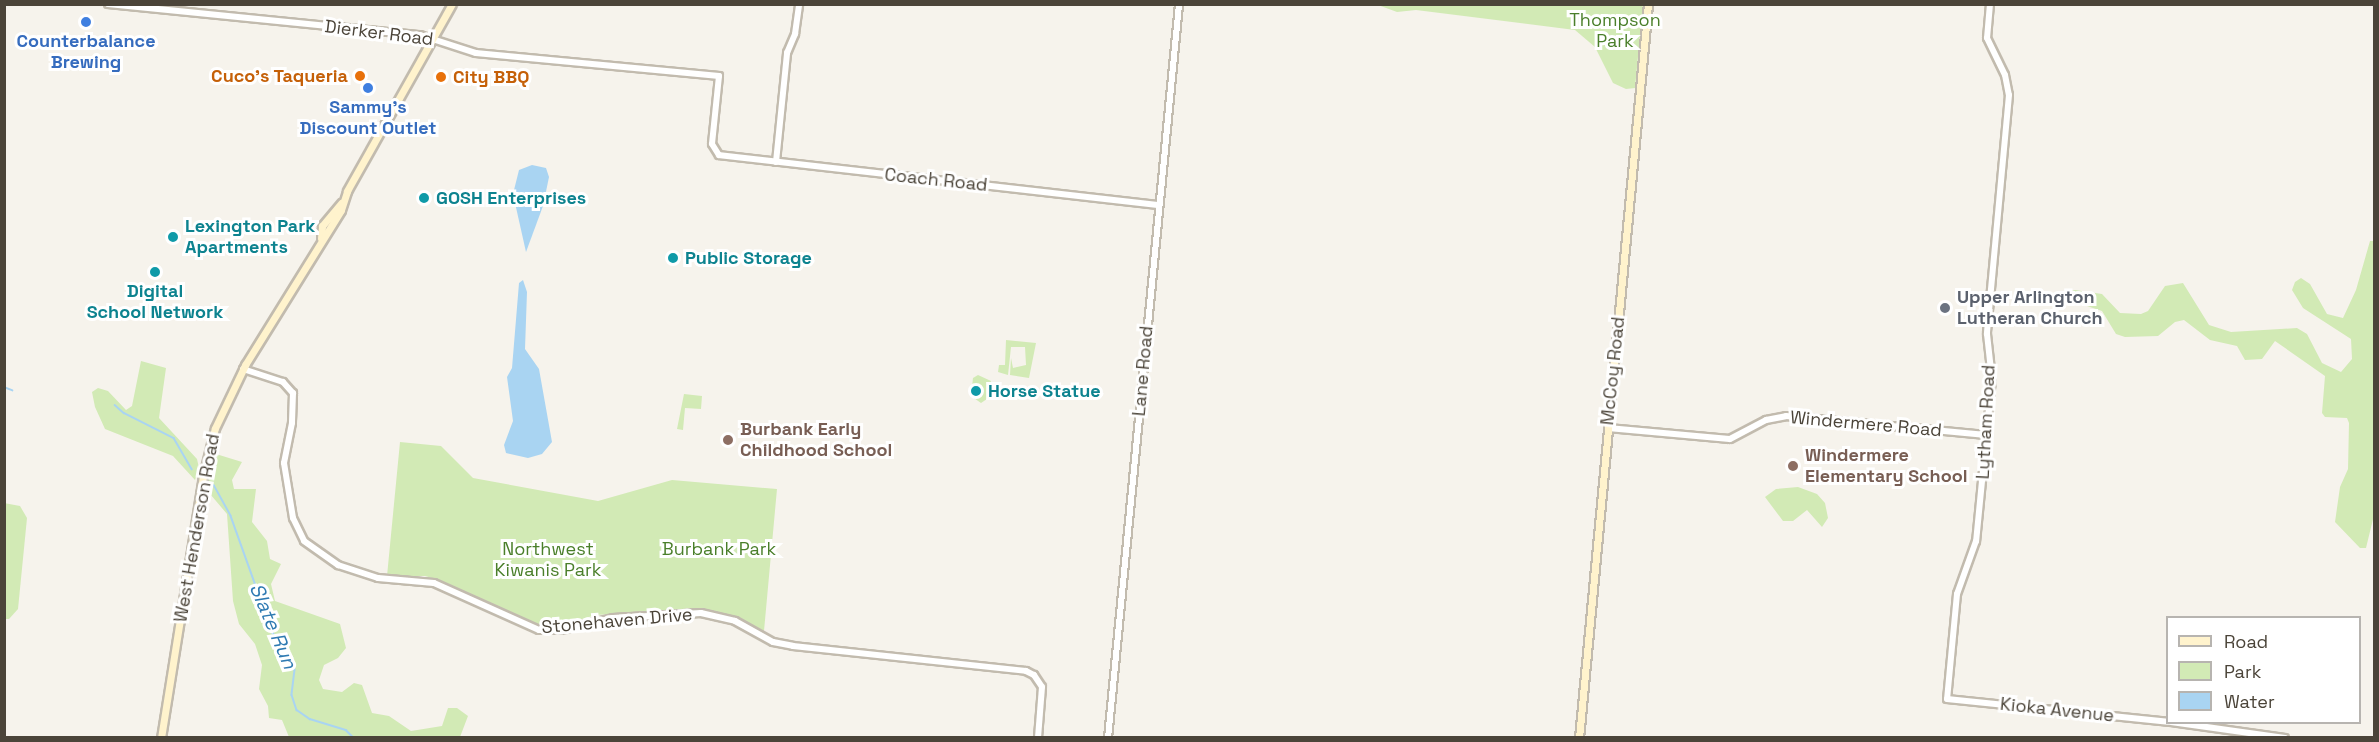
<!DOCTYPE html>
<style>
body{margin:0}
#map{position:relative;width:2379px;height:742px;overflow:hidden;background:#f6f3ec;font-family:"Space Grotesk",sans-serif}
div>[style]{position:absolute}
.green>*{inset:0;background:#d2eab5}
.water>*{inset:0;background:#a9d4f2}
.stream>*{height:1.5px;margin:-0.75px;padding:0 0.75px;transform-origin:0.75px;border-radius:0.75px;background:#a9d4f2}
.roads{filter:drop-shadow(2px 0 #c2bbae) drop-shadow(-2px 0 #c2bbae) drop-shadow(0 2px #c2bbae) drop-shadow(0 -2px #c2bbae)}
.tertiary>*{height:6px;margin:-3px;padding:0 3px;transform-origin:3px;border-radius:3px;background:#fff}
.secondary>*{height:7px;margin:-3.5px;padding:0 3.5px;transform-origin:3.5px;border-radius:3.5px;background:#fff3cd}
.dots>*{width:16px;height:16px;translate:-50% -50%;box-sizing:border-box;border:3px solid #fff;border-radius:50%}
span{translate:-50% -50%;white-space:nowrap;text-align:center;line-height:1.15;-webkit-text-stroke:6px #fff;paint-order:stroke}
.park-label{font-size:18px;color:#4a7f2a}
.street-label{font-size:18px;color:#4b4439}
.shop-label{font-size:18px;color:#366cbe;font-weight:700}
.food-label{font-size:18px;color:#c56008;font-weight:700}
.right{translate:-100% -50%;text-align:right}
.left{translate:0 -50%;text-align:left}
.culture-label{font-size:18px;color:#0d838f;font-weight:700}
.worship-label{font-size:18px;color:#5b616d;font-weight:700}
.education-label{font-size:18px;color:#785e54;font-weight:700}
.water-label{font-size:20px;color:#2e7ab2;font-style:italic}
.frame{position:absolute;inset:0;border:6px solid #4b4439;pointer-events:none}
.legend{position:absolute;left:2166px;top:616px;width:195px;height:108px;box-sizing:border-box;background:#fff;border:2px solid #b7b4b0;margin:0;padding:8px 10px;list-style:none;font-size:18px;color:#4b4439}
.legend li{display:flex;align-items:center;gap:12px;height:30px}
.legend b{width:30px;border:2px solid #b7b4b0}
</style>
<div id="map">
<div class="green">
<div style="clip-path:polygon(1378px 5px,1643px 5px,1635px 88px,1626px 89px,1613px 83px,1595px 47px,1575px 30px,1416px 10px,1397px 12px)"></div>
<div style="clip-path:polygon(2370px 241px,2374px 241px,2374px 515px,2366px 548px,2360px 548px,2335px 522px,2340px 487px,2348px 469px,2349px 423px,2347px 418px,2325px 417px,2322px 413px,2325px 376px,2275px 341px,2262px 359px,2245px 360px,2237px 346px,2210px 340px,2184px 320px,2175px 322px,2158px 336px,2125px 337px,2116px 334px,2102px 311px,2069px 300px,2071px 291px,2075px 290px,2102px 294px,2120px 313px,2141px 314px,2148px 311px,2165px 286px,2183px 283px,2209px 325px,2231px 332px,2297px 328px,2307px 334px,2322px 363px,2341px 372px,2352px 359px,2351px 339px,2303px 308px,2292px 290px,2295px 282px,2301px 278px,2310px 284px,2327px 314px,2343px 318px,2356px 290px)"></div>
<div style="clip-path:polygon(1006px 340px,1036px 343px,1029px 378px,1010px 375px,1011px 358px,1013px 368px,1026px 365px,1025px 347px,1011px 347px,1008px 375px,998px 372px,999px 365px,1005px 365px)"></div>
<div style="clip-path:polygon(141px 361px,166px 368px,159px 418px,197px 459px,199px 468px,195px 480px,173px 456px,105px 429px,95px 407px,92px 392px,98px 388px,108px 391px,126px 410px,132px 406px)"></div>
<div style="clip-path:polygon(978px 375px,991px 381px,987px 399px,981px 403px,971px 396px,973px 378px)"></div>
<div style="clip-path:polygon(684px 394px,702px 396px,701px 409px,685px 408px,683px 430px,677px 429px)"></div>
<div style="clip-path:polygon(400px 442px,441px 446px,473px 478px,598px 501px,672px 480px,777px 489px,764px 631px,737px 617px,692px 609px,596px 615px,554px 627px,537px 626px,439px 580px,425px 576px,387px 576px)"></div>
<div style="clip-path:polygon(216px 454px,242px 462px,232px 480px,234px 489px,256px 489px,252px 522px,267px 541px,270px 559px,281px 564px,271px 584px,275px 601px,340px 624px,346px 648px,338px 658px,324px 665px,319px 680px,323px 689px,342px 692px,354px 683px,362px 685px,372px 713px,389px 716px,411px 731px,442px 726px,448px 708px,457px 708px,468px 716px,460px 737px,289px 737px,282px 720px,269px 718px,268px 706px,259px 689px,262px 665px,255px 644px,239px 624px,233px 601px,227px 514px,205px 488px,210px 461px)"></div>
<div style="clip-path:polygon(1798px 487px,1817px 494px,1825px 503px,1828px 518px,1822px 527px,1807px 510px,1793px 521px,1783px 521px,1765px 497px,1776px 489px)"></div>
<div style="clip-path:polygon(4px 503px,20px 506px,27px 518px,18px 609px,9px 619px,4px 619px)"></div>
</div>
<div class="water">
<div style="clip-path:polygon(532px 165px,546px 168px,549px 177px,543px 206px,526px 252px,513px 194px,519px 170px)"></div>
<div style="clip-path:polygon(523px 280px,527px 292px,525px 349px,539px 369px,552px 442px,542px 454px,528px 458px,506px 453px,504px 445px,513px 421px,507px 377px,512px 368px,519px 283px)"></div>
</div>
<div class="stream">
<div style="left:4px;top:387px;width:9px;rotate:21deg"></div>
<div style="left:115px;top:405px;width:12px;rotate:42deg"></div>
<div style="left:124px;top:413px;width:56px;rotate:26.6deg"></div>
<div style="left:174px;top:438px;width:36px;rotate:60deg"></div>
<div style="left:214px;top:485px;width:35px;rotate:61deg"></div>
<div style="left:231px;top:516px;width:124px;rotate:70.3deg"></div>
<div style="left:273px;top:633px;width:25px;rotate:53deg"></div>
<div style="left:288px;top:653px;width:18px;rotate:68deg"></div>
<div style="left:295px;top:670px;width:25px;rotate:97deg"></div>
<div style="left:292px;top:695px;width:16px;rotate:72deg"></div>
<div style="left:297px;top:710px;width:16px;rotate:35deg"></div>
<div style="left:310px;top:719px;width:38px;rotate:17deg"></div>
<div style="left:346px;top:730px;width:11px;rotate:45deg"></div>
</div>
<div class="roads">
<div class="tertiary">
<div style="left:108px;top:4px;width:314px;rotate:5.7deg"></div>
<div style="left:420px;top:35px;width:59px;rotate:17.8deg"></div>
<div style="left:476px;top:53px;width:244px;rotate:5.4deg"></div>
<div style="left:719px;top:76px;width:68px;rotate:95.9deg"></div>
<div style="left:712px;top:144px;width:13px;rotate:58deg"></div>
<div style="left:719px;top:155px;width:443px;rotate:6.5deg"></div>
<div style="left:1990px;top:4px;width:34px;rotate:95deg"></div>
<div style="left:1987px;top:38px;width:41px;rotate:64.1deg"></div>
<div style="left:2005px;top:75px;width:20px;rotate:79deg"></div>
<div style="left:2009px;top:95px;width:240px;rotate:95.3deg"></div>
<div style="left:1987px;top:334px;width:45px;rotate:83.7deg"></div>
<div style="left:1992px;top:379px;width:163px;rotate:95.6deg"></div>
<div style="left:1976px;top:541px;width:56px;rotate:109.7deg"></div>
<div style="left:1957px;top:594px;width:105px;rotate:95.4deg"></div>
<div style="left:1947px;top:699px;width:222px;rotate:5.9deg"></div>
<div style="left:776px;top:162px;width:110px;rotate:-84.2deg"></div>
<div style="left:787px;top:53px;width:21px;rotate:-67deg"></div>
<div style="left:795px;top:34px;width:30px;rotate:-82deg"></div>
<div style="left:243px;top:369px;width:42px;rotate:18deg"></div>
<div style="left:283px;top:382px;width:15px;rotate:48deg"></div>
<div style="left:293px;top:393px;width:30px;rotate:92deg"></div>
<div style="left:292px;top:423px;width:41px;rotate:101.3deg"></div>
<div style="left:284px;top:463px;width:56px;rotate:80.7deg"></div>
<div style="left:293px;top:518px;width:25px;rotate:64deg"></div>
<div style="left:304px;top:541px;width:42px;rotate:35.2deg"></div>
<div style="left:338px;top:565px;width:42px;rotate:18deg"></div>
<div style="left:378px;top:578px;width:56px;rotate:5.1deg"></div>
<div style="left:434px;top:583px;width:115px;rotate:24.1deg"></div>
<div style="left:539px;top:630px;width:22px"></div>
<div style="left:561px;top:630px;width:53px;rotate:-13deg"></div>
<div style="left:613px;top:618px;width:88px;rotate:-3.3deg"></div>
<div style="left:701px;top:613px;width:35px;rotate:13deg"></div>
<div style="left:735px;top:621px;width:43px;rotate:28.9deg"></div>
<div style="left:773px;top:642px;width:20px;rotate:11deg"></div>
<div style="left:793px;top:646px;width:234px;rotate:6.1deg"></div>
<div style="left:1026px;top:671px;width:9px;rotate:27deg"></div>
<div style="left:1034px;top:675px;width:14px;rotate:56deg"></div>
<div style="left:1042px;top:687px;width:51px;rotate:94.5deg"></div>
<div style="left:1608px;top:428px;width:122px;rotate:5.2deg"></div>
<div style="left:1730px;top:439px;width:41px;rotate:-27.8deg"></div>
<div style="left:1766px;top:420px;width:20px;rotate:-11deg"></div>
<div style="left:1786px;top:416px;width:201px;rotate:5.4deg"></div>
<div style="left:2171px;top:722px;width:115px;rotate:8deg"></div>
<div style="left:1108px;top:738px;width:737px;rotate:-84.47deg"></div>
</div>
<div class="secondary">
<div style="left:321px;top:238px;width:12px;rotate:-85deg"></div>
<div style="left:322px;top:226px;width:30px;rotate:-50deg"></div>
<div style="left:161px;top:738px;width:265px;rotate:-80.9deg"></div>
<div style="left:203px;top:476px;width:49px;rotate:-76deg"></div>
<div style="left:215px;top:428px;width:70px;rotate:-64.5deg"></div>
<div style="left:245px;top:365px;width:182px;rotate:-58.2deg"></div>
<div style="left:341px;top:210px;width:20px;rotate:-72deg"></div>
<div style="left:347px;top:191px;width:214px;rotate:-60.7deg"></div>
<div style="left:1579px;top:738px;width:737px;rotate:-84.63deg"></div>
</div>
</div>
<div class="dots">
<div style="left:86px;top:22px;background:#3f7fe0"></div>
<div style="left:360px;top:76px;background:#e8710a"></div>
<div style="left:441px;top:77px;background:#e8710a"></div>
<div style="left:368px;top:88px;background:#3f7fe0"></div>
<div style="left:424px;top:198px;background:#0f9aa8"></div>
<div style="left:173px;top:237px;background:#0f9aa8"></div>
<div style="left:673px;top:258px;background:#0f9aa8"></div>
<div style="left:155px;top:272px;background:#0f9aa8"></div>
<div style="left:1945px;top:308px;background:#6b7280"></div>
<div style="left:976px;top:391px;background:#0f9aa8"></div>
<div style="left:728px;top:440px;background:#8d6e63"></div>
<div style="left:1793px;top:466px;background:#8d6e63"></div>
</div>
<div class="park-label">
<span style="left:1615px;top:31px">Thompson<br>Park</span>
<span style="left:719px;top:549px">Burbank Park</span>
<span style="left:548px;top:560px">Northwest<br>Kiwanis Park</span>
</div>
<div class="street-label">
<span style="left:379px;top:33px;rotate:7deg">Dierker Road</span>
<span style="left:936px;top:180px;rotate:6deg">Coach Road</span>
<span style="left:1143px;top:371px;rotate:-85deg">Lane Road</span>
<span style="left:1613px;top:371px;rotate:-84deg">McCoy Road</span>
<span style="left:1986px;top:422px;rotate:-87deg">Lytham Road</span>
<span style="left:1866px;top:424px;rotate:5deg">Windermere Road</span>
<span style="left:197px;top:528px;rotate:-80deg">West Henderson Road</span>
<span style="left:617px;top:621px;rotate:-5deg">Stonehaven Drive</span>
<span style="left:2057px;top:710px;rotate:6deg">Kioka Avenue</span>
</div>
<div class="shop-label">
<span style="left:86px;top:52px">Counterbalance<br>Brewing</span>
<span style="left:368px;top:118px">Sammy's<br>Discount Outlet</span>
</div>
<div class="food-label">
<span class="right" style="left:348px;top:76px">Cuco's Taqueria</span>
<span class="left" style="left:453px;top:77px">City BBQ</span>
</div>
<div class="culture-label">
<span class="left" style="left:436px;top:198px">GOSH Enterprises</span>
<span class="left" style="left:185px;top:237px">Lexington Park<br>Apartments</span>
<span class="left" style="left:685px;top:258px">Public Storage</span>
<span style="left:155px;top:302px">Digital<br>School Network</span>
<span class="left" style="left:988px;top:391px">Horse Statue</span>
</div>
<div class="worship-label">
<span class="left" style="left:1957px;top:308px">Upper Arlington<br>Lutheran Church</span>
</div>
<div class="education-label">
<span class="left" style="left:740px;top:440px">Burbank Early<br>Childhood School</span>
<span class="left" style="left:1805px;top:466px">Windermere<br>Elementary School</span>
</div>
<div class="water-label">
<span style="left:273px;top:626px;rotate:67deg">Slate Run</span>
</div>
<div class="frame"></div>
<ul class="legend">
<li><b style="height:8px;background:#fff3cd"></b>Road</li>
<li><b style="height:16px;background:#d2eab5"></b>Park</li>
<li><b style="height:16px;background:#a9d4f2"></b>Water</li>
</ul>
</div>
